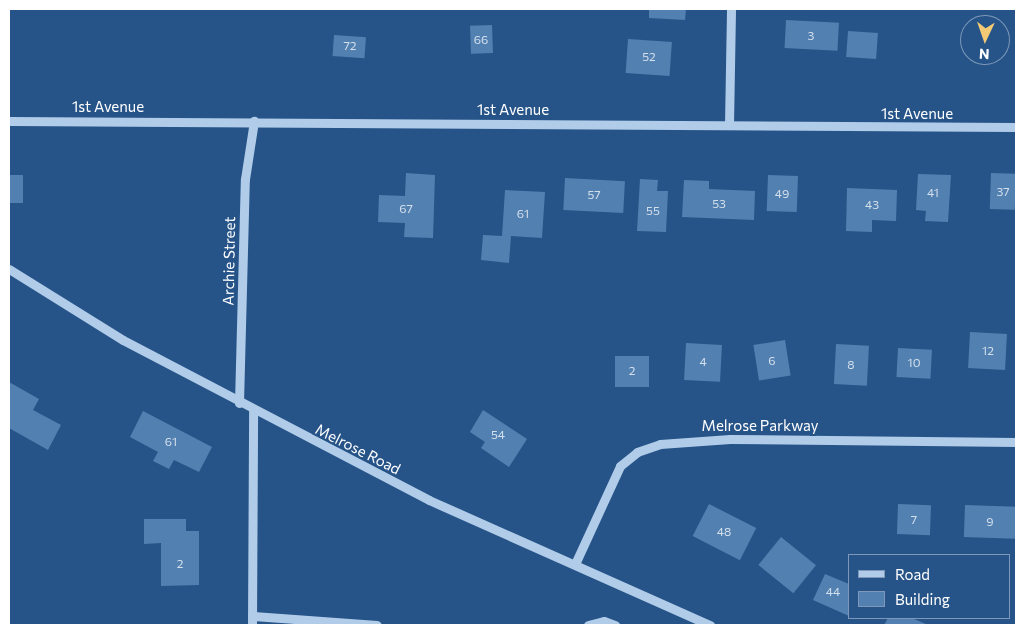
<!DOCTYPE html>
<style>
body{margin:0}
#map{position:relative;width:1025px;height:634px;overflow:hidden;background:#265488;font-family:Commissioner,sans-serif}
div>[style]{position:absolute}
.building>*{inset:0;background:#5280b1;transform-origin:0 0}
.minor>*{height:9px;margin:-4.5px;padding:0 4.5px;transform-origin:4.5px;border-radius:4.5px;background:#b1cce9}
span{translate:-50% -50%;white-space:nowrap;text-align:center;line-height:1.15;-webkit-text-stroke:4px #265488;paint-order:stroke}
.number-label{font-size:12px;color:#d4dfec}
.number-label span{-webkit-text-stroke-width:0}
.street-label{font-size:15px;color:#fff}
.frame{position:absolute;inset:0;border:10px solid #fff;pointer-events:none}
.legend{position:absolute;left:848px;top:554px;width:162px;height:65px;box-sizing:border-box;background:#265488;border:1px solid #7d98b8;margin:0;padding:6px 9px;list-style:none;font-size:15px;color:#fff}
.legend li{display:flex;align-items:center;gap:10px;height:25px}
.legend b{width:25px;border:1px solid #7d98b8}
.north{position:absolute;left:960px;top:15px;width:50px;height:50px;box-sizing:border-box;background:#265488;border:1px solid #7d98b8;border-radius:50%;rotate:183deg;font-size:14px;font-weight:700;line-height:20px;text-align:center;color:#fff}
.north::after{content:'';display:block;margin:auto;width:18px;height:22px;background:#f2ca76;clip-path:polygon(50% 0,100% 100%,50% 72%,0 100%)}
</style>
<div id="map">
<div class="building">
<div style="clip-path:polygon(649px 9px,686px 9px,685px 20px,649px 18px)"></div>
<div style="left:786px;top:20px;width:53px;height:28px;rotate:3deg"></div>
<div style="left:492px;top:25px;width:28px;height:22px;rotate:88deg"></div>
<div style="left:848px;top:31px;width:30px;height:26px;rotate:4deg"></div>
<div style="left:334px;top:35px;width:32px;height:21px;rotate:4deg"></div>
<div style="left:628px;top:39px;width:44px;height:34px;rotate:4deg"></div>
<div style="clip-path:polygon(406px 173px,435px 175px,433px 238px,404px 237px,405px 223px,378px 222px,379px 195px,405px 196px)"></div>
<div style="left:991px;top:173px;width:25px;height:36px;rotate:2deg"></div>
<div style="clip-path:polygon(918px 174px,951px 175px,948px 222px,925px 221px,926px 211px,916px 210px)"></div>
<div style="left:9px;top:175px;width:14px;height:28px"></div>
<div style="left:768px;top:175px;width:30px;height:36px;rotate:2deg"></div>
<div style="left:565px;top:178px;width:60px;height:32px;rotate:3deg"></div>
<div style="clip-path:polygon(640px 179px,658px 180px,657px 191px,668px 191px,666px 232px,637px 231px)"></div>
<div style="clip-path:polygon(684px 180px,709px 181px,709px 189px,755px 191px,754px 220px,682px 217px)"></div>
<div style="clip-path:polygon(847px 188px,897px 190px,896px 221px,872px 220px,872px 232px,846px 231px)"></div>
<div style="clip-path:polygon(505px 190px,545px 192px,542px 238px,511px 236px,509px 263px,481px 260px,483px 235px,502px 236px)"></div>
<div style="left:970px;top:332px;width:37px;height:36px;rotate:3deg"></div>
<div style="left:785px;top:340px;width:36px;height:32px;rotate:81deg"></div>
<div style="left:686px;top:343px;width:36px;height:37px;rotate:3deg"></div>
<div style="left:836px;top:344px;width:33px;height:40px;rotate:3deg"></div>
<div style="left:898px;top:348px;width:34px;height:29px;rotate:3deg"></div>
<div style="left:615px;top:356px;width:34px;height:31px"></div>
<div style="clip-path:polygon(9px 382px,39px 399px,33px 410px,61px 425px,48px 450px,9px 428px)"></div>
<div style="clip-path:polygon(483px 410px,527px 439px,509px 467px,481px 448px,485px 442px,470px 432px)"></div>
<div style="clip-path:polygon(143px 411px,212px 447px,199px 472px,174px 460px,169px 469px,153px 461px,158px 452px,130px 437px)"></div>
<div style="left:709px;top:504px;width:53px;height:36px;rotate:27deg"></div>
<div style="left:898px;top:504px;width:33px;height:30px;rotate:2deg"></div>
<div style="left:965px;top:505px;width:51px;height:32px;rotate:2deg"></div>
<div style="clip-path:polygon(144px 519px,186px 519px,186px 531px,199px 531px,199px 585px,161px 586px,161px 543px,144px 544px)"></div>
<div style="left:781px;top:537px;width:45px;height:36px;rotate:39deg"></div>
<div style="clip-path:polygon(825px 574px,849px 584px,849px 616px,813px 600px)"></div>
<div style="clip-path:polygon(888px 618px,912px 618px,928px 625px,884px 625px)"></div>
</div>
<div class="minor">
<div style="left:9px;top:121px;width:1007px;rotate:0.34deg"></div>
<div style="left:729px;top:125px;width:116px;rotate:-89deg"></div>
<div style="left:9px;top:269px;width:134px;rotate:31.9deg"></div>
<div style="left:123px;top:340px;width:345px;rotate:27.6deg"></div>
<div style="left:429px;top:500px;width:308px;rotate:24deg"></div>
<div style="left:239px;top:403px;width:224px;rotate:-88.5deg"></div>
<div style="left:245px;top:179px;width:59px;rotate:-81.2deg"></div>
<div style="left:575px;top:564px;width:108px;rotate:-65.3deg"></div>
<div style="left:620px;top:466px;width:22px;rotate:-39deg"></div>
<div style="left:637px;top:452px;width:24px;rotate:-19deg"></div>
<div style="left:660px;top:444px;width:70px;rotate:-4.1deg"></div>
<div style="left:730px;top:439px;width:286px;rotate:0.6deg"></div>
<div style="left:252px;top:616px;width:125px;rotate:4.1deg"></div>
<div style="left:252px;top:625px;width:214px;rotate:-89.7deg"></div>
<div style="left:588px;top:625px;width:16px;rotate:-14deg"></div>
<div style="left:604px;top:621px;width:12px;rotate:20deg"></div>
</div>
<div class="number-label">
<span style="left:811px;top:36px">3</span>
<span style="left:481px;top:40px">66</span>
<span style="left:350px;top:46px">72</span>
<span style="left:649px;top:57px">52</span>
<span style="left:1003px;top:192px">37</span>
<span style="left:933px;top:193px">41</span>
<span style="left:782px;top:194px">49</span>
<span style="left:594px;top:195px">57</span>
<span style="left:719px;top:204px">53</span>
<span style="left:872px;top:205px">43</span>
<span style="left:406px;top:209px">67</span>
<span style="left:653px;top:211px">55</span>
<span style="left:523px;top:214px">61</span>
<span style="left:988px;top:351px">12</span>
<span style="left:772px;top:361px">6</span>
<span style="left:703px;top:362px">4</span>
<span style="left:914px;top:363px">10</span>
<span style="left:851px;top:365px">8</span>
<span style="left:632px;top:371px">2</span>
<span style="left:498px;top:435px">54</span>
<span style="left:171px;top:442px">61</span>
<span style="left:914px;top:520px">7</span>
<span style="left:990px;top:522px">9</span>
<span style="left:724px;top:532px">48</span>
<span style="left:180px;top:564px">2</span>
<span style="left:833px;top:592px">44</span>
</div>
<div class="street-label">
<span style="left:108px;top:107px">1st Avenue</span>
<span style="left:513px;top:110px">1st Avenue</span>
<span style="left:917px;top:114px">1st Avenue</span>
<span style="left:229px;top:261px;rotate:-89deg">Archie Street</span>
<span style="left:760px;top:426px">Melrose Parkway</span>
<span style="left:358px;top:449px;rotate:27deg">Melrose Road</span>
</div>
<div class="frame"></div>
<ul class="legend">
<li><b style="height:6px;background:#b1cce9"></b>Road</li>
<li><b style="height:14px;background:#5280b1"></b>Building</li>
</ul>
<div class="north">N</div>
</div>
